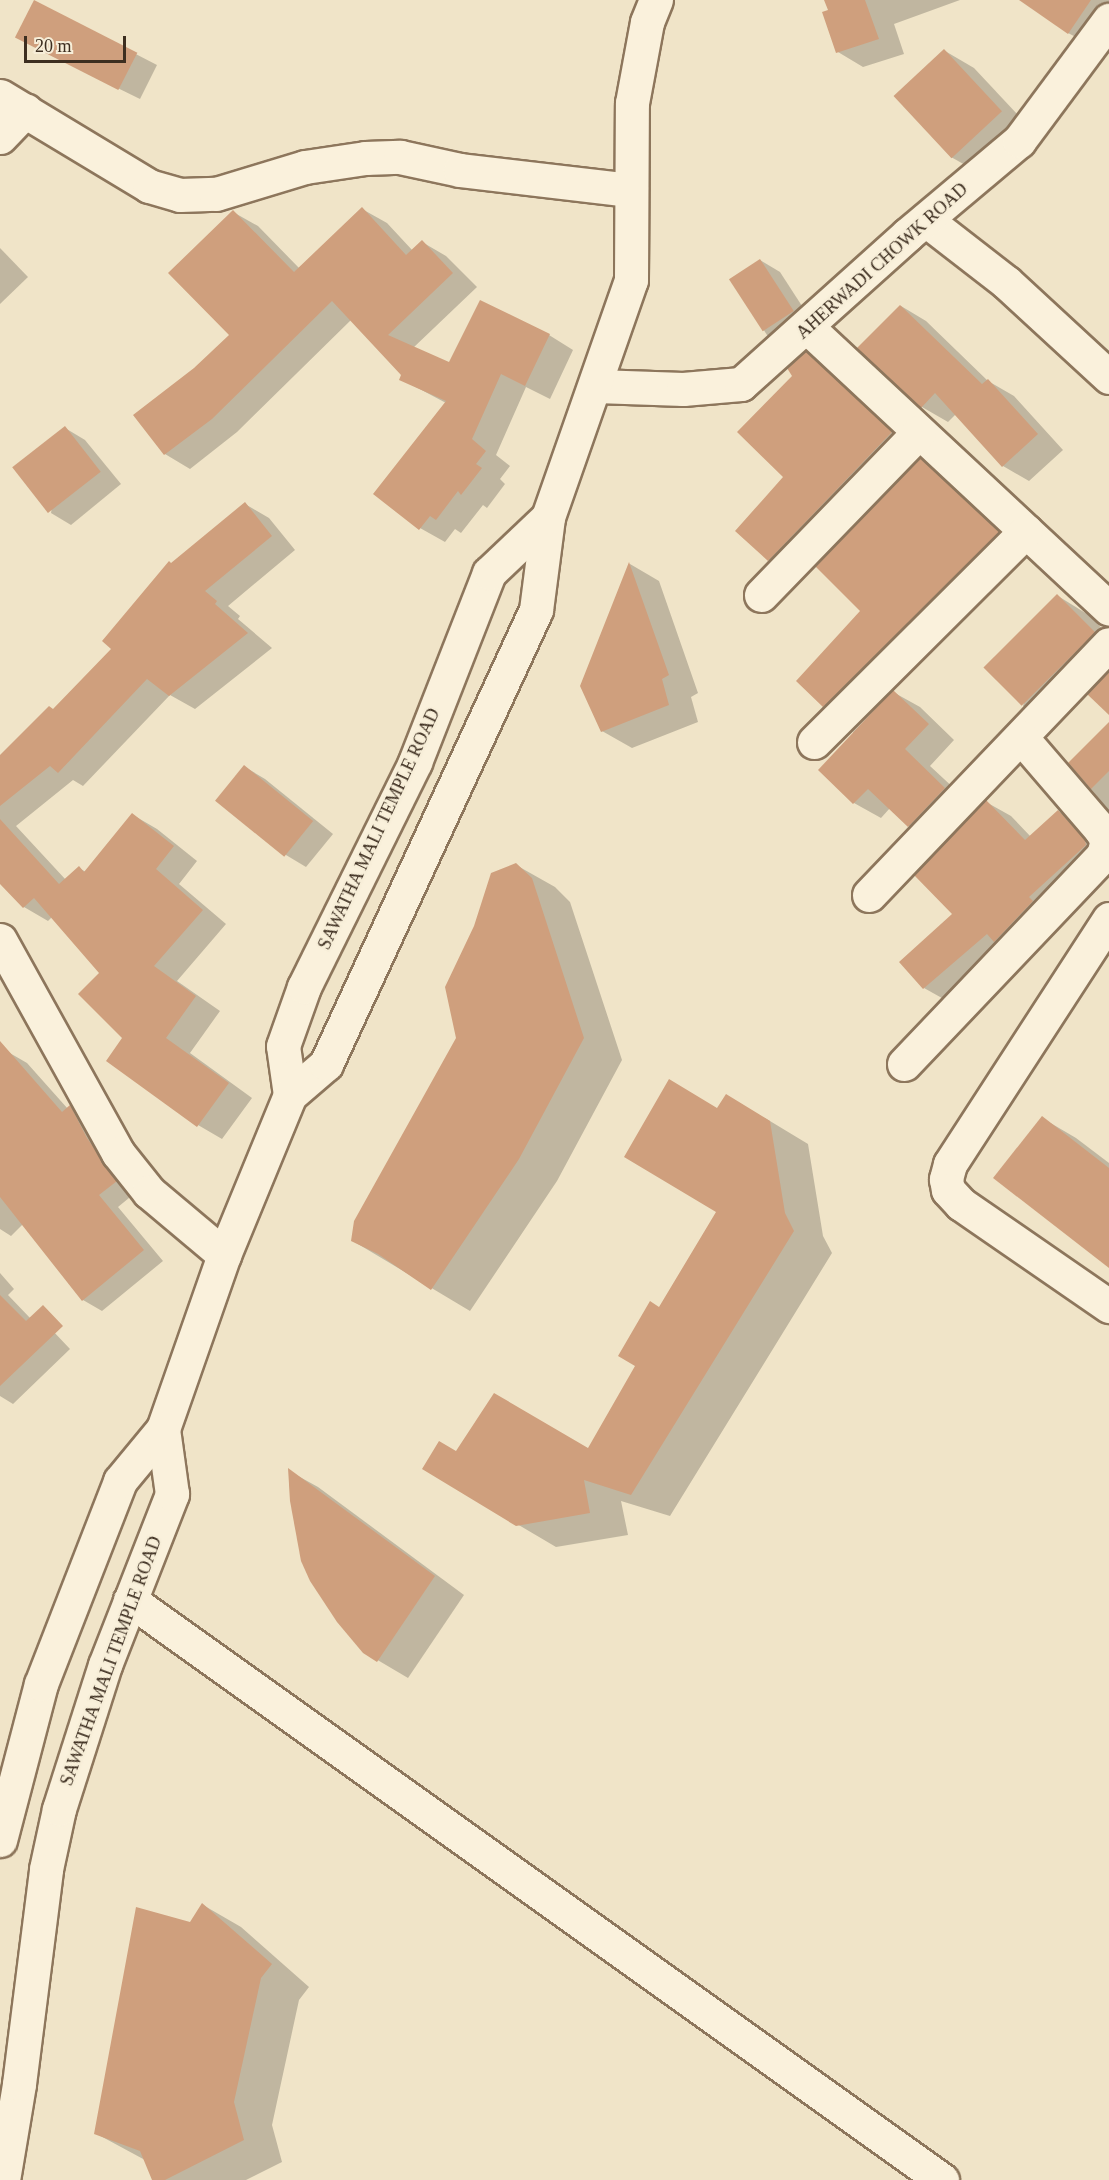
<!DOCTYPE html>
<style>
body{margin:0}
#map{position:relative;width:1109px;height:2180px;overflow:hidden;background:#f0e4c8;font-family:"Times New Roman",serif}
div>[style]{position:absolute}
.shadow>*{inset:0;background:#0003}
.building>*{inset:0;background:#cf9f7d;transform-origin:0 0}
.roads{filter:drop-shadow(2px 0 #8d765c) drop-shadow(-2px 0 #8d765c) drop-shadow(0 2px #8d765c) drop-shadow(0 -2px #8d765c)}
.minor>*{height:33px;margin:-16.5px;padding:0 16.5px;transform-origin:16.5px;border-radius:16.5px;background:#faf1dc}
.tertiary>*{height:33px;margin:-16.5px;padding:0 16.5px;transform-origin:16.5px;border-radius:16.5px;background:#faf1dc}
span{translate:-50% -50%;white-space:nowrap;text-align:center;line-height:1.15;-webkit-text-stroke:4.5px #f7eed8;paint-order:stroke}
.street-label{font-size:18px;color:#3d2e20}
.scale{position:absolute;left:24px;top:36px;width:102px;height:27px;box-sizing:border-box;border:3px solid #3d2e20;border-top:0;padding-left:8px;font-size:18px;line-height:21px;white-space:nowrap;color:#3d2e20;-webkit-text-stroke:4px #f7eed8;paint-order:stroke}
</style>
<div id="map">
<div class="shadow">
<div style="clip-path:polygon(826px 0,960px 0,894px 24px,904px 54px,863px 67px,838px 52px)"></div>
<div style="clip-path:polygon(1029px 0,1109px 0,1109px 23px,1093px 46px,1068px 33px)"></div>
<div style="clip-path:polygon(35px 2px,157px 65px,140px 99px,38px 49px)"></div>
<div style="clip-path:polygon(945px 51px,974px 68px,1031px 129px,981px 174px,951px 157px,895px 96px)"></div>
<div style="clip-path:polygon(362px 209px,387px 223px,413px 251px,422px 242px,446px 256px,477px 287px,413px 348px,449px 364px,549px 335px,573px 350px,550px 399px,526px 387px,496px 455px,510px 466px,500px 479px,505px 484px,487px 508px,483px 505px,461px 533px,455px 529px,445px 542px,420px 528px,446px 403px,401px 379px,403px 375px,351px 320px,237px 432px,190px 469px,165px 454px,135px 415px,195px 369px,231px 335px,233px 212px,258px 226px,300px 269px)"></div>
<div style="clip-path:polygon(0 248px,28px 277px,0 304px)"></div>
<div style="clip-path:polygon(760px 260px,780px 272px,813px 323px,787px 347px,767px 335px,731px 279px)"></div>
<div style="clip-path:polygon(901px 306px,926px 321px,988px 381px,1014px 396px,1063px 450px,1029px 481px,1003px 466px,956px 414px,948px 422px,922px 407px)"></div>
<div style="clip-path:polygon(806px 353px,831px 368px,916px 448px,794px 574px,769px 560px,785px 477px,794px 376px)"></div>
<div style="clip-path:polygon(65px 428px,85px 440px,121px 484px,71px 525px,51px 513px)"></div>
<div style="clip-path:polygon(920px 460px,943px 473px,1021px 546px,847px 719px,824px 705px)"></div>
<div style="clip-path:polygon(245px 504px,269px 518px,295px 550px,228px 606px,240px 616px,238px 619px,272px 648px,195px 709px,170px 695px,83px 786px,73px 780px,16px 826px,66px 880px,79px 868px,86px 872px,133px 815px,157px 829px,197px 861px,179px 884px,226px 924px,177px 981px,220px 1011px,190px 1053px,252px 1098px,222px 1139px,198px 1125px,108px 1061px,124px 1038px,102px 973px,52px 917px,48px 921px,24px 907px,0 881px,0 756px,54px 710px,113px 649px,172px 565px)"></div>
<div style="clip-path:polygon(630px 564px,659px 581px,698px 693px,691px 697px,698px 722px,632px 748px,602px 731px,582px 686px)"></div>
<div style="clip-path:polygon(1058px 596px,1087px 614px,1109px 635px,1053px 723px,1023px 706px)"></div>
<div style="clip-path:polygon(893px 692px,920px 707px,954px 740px,930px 766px,971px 804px,935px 841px,909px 826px,890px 808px,881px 818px,854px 803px,853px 732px)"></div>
<div style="clip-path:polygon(1109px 730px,1109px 811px,1070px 763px)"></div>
<div style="clip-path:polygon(245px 767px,265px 779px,333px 834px,306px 867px,286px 855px)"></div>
<div style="clip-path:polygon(986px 802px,1011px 816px,1031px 837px,1059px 812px,1084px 826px,1109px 856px,949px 1002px,924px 988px,954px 914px)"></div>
<div style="clip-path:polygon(516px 865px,555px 887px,570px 902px,622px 1060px,557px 1181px,470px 1311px,353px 1241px,458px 1039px,475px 926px)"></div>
<div style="clip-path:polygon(8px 1052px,27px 1063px,68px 1109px,70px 1107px,89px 1118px,135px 1193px,118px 1207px,163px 1261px,102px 1311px,83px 1300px,23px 1224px,11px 1236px,0 1229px,0 1058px)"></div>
<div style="clip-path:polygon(718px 1109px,765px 1118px,808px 1144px,823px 1236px,832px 1253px,670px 1516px,621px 1501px,628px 1535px,556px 1547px,517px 1524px,457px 1453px,588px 1450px,637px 1366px,660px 1309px,718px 1212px)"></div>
<div style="clip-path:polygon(1042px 1118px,1076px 1138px,1109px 1163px,1109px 1267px)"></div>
<div style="clip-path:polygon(0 1273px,14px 1289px,8px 1295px,31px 1319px,52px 1330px,70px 1349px,13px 1404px,0 1396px)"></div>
<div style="clip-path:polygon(289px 1471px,318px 1487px,464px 1595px,408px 1678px,364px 1652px)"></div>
<div style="clip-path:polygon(203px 1905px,241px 1927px,309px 1987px,299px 2000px,272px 2125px,282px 2162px,246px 2180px,153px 2180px,145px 2160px,95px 2133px,191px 1923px)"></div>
</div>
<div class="building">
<div style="left:34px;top:0;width:116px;height:42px;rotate:27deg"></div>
<div style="clip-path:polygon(824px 0,865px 0,879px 39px,836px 53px,822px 12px,828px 10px)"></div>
<div style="clip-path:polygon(1019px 0,1091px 0,1068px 34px)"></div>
<div style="left:944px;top:49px;width:85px;height:69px;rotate:47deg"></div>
<div style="clip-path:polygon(362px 207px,406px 255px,422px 240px,453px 273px,388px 335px,449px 362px,480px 300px,550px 334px,525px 386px,501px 374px,472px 439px,486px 451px,476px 464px,482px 468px,461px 495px,458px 491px,436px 520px,430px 516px,419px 530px,373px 494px,446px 401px,399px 380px,401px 375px,332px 301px,212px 419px,164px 455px,133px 415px,194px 368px,229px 335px,168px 273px,233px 210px,294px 272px)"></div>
<div style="left:760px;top:259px;width:62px;height:37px;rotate:57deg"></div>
<div style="clip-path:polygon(900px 305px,982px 384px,988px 379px,1038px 434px,1002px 467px,935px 393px,921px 408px,857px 348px)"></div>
<div style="clip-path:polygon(806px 351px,892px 432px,768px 561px,735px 531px,783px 477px,737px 432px,792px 376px,787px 368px)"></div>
<div style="left:65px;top:426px;width:58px;height:67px;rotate:52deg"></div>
<div style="clip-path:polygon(920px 458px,999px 532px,823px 707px,796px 681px,860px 611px,815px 566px)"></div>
<div style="clip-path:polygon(245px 502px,272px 536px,205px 591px,217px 601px,215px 604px,248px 633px,169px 696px,147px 679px,58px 773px,50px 766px,0 806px,0 755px,49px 706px,53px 709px,111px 649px,102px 641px,169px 561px,171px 563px)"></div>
<div style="clip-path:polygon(629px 562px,669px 675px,662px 679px,669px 705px,601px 732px,580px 686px)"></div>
<div style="left:1057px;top:594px;width:54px;height:104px;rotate:45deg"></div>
<div style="clip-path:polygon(1109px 671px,1109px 715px,1087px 694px)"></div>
<div style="clip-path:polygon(893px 690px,929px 724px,905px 749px,945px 788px,908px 827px,868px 789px,853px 804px,818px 770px)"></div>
<div style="clip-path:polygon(1109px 722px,1109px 771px,1091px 789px,1068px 763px)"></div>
<div style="left:244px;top:765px;width:89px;height:46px;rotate:39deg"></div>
<div style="clip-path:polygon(986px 800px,1025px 840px,1058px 810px,1085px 840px,1086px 845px,1029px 897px,1033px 901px,994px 942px,987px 934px,923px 989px,899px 962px,952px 914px,914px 875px)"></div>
<div style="clip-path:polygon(132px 813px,174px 846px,156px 869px,203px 910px,154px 966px,196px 996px,166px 1038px,229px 1083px,197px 1127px,106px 1061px,122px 1038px,78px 994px,99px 973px,34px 898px,23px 908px,0 884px,0 819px,59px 884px,79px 866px,84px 872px)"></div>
<div style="clip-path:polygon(516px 863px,532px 878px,584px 1038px,519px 1159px,431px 1290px,378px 1254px,351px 1241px,354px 1221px,456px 1038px,445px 987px,474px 926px,491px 873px)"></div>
<div style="clip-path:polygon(0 1041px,62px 1112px,70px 1105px,87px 1138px,117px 1181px,99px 1195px,144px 1250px,82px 1301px,0 1197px)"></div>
<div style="clip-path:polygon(669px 1079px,717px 1108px,726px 1094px,770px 1121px,785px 1213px,794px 1231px,631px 1495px,584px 1480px,590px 1513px,516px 1526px,422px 1469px,439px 1441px,456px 1451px,494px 1393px,588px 1448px,635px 1366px,618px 1356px,650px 1301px,659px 1307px,716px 1212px,624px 1157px)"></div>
<div style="clip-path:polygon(1042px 1116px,1109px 1168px,1109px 1268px,993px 1178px)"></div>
<div style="clip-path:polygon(0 1295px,26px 1321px,43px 1305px,63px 1326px,0 1386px)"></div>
<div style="clip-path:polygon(288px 1468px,435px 1576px,377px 1662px,363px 1653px,337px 1622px,310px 1581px,301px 1561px,290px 1501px)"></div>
<div style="clip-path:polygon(202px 1903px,272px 1964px,261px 1978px,234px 2102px,244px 2140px,165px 2180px,152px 2180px,140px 2151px,94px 2134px,136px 1907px,190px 1922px)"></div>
</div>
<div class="roads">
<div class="minor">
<div style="left:0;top:96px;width:174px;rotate:31.1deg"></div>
<div style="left:149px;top:186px;width:32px;rotate:16deg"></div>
<div style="left:180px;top:195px;width:36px;rotate:-2deg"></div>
<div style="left:216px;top:194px;width:93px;rotate:-16.9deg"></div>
<div style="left:305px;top:167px;width:61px;rotate:-8.5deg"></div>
<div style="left:365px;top:158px;width:35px;rotate:-2deg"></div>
<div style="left:400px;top:157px;width:61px;rotate:12.2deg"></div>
<div style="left:460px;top:170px;width:172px;rotate:6.7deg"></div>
<div style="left:0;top:137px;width:37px;rotate:-46deg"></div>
<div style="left:926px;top:220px;width:101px;rotate:37.8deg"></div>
<div style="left:1006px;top:282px;width:140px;rotate:42.7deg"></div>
<div style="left:807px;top:327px;width:413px;rotate:43deg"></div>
<div style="left:596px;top:386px;width:87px;rotate:2deg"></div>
<div style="left:683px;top:389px;width:58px;rotate:-4.9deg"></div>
<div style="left:741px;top:384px;width:224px;rotate:-41.9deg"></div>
<div style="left:908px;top:234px;width:145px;rotate:-40deg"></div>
<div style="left:1019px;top:141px;width:151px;rotate:-53.4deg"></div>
<div style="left:761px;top:595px;width:227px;rotate:-45.9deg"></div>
<div style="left:814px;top:742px;width:299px;rotate:-44.9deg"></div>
<div style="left:869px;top:895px;width:347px;rotate:-46.3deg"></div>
<div style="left:1109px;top:919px;width:292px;rotate:123deg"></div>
<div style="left:950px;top:1164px;width:16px;rotate:105deg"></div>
<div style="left:946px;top:1179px;width:11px;rotate:80deg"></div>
<div style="left:948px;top:1190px;width:19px;rotate:47deg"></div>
<div style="left:961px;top:1204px;width:180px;rotate:34.6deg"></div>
<div style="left:0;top:940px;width:244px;rotate:61deg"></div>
<div style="left:118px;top:1153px;width:50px;rotate:51.5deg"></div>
<div style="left:149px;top:1192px;width:98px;rotate:40deg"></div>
<div style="left:904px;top:1064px;width:289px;rotate:-46.4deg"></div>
<div style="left:1103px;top:855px;width:16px;rotate:-75deg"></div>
<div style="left:1107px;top:840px;width:13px;rotate:-122deg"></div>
<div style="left:1100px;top:829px;width:121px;rotate:-130.7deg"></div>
<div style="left:130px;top:1600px;width:998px;rotate:35.54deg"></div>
</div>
<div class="tertiary">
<div style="left:290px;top:1095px;width:49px;rotate:-98.1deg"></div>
<div style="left:283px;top:1046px;width:63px;rotate:-70.4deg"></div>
<div style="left:304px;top:987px;width:251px;rotate:-63.7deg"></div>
<div style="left:415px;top:762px;width:203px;rotate:-68.6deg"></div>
<div style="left:489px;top:573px;width:81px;rotate:-43.5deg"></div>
<div style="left:0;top:1840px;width:161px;rotate:-75.3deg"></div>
<div style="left:41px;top:1684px;width:218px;rotate:-68.7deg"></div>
<div style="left:120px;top:1481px;width:67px;rotate:-50.4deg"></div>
<div style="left:163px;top:1429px;width:184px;rotate:-70.7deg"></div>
<div style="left:224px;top:1255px;width:173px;rotate:-67.6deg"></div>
<div style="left:290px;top:1095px;width:48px;rotate:-40.7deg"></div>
<div style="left:326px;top:1064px;width:500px;rotate:-65.18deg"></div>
<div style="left:536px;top:610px;width:94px;rotate:-82.6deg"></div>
<div style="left:548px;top:517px;width:251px;rotate:-70.7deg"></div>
<div style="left:631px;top:280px;width:177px;rotate:-89.7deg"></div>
<div style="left:632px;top:103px;width:82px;rotate:-79.5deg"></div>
<div style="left:647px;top:22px;width:24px;rotate:-68deg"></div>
<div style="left:3px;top:2180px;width:97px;rotate:-80.5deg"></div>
<div style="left:19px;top:2084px;width:217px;rotate:-82.8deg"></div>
<div style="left:46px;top:1869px;width:61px;rotate:-77.8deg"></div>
<div style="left:59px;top:1809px;width:151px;rotate:-72.3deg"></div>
<div style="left:105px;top:1665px;width:184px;rotate:-68.6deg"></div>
<div style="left:172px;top:1494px;width:66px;rotate:-97.9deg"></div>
</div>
</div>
<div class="street-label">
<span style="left:882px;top:261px;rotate:-42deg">AHERWADI CHOWK ROAD</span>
<span style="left:379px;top:829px;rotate:-65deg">SAWATHA MALI TEMPLE ROAD</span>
<span style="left:111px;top:1661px;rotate:-70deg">SAWATHA MALI TEMPLE ROAD</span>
</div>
<div class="scale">20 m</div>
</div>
